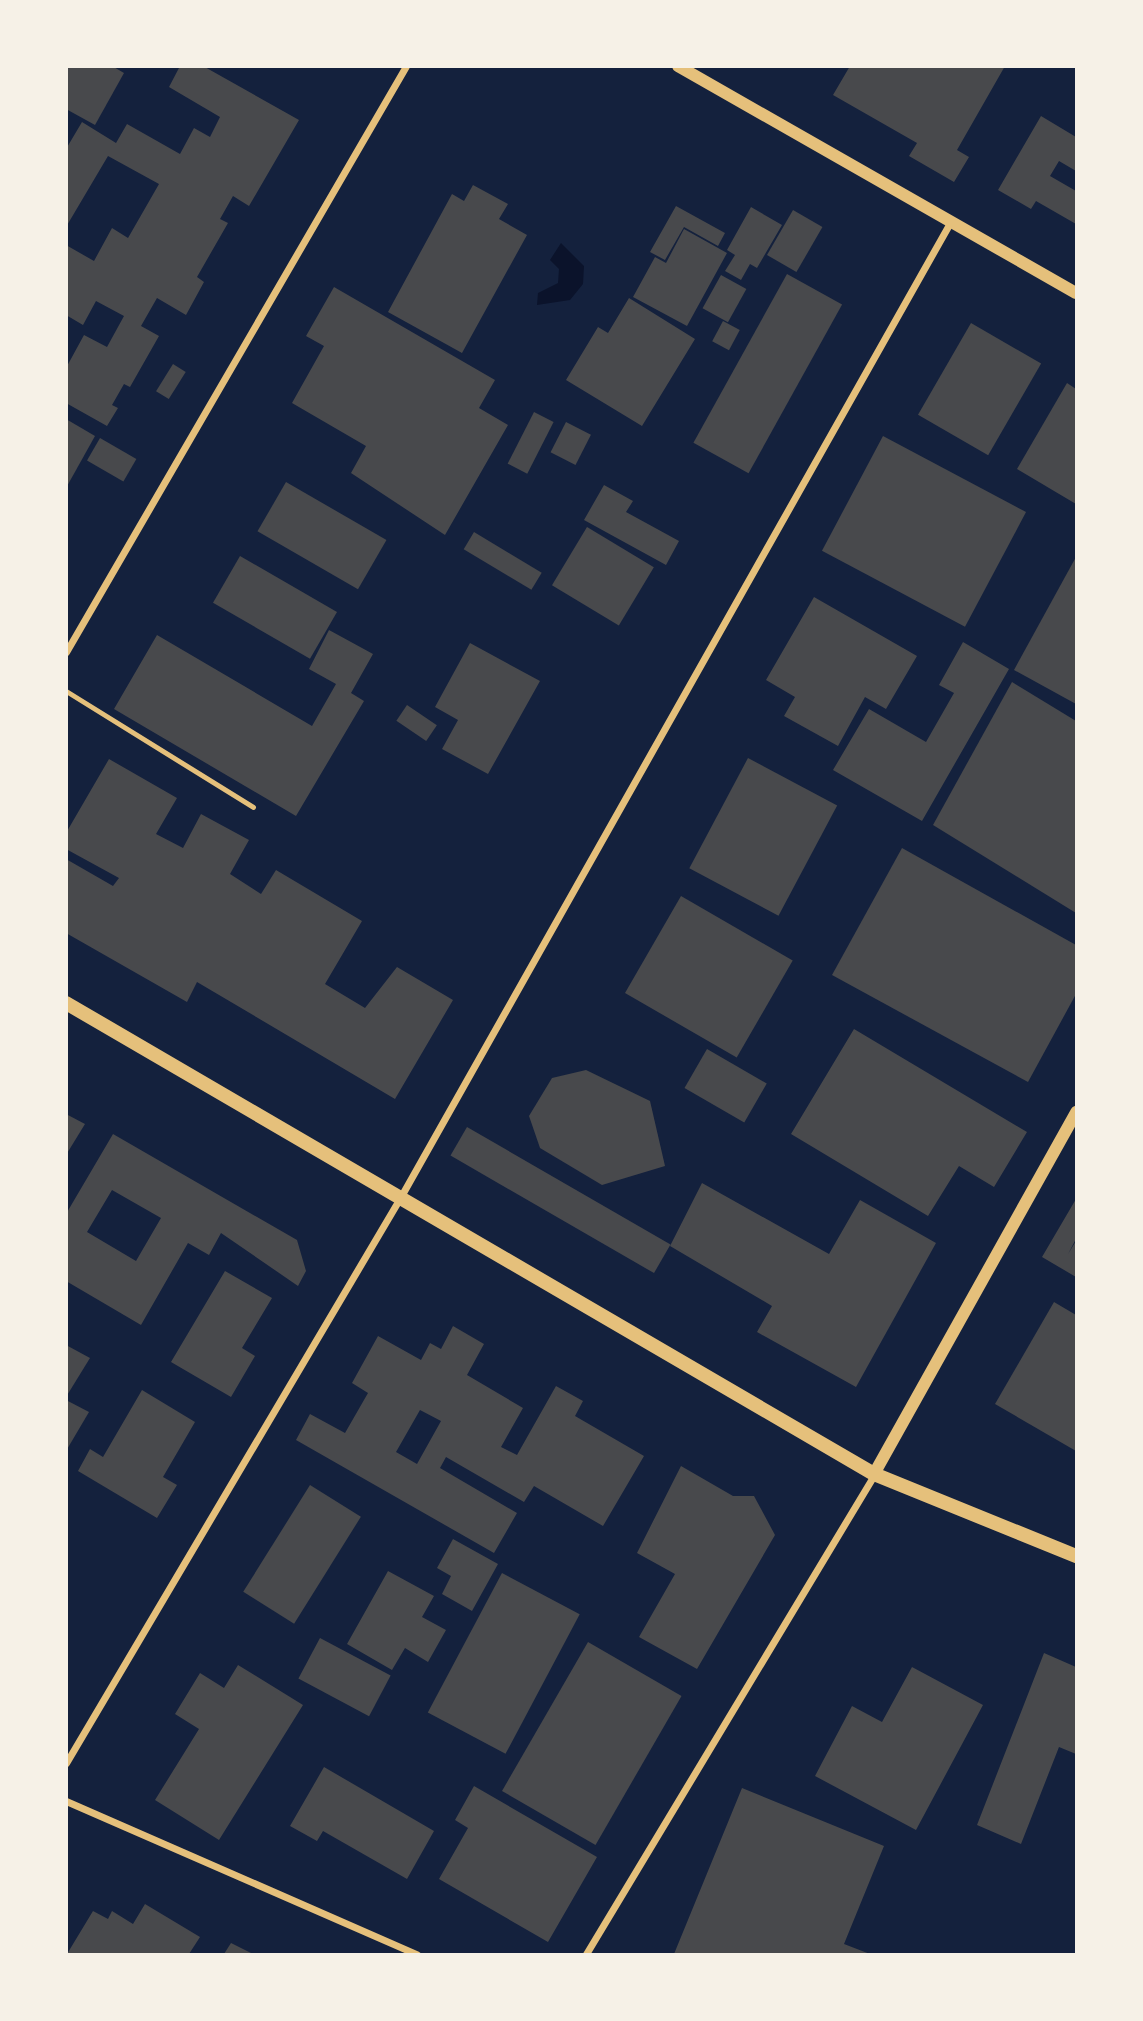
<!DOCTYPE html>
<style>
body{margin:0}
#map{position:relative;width:1143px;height:2021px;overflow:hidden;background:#14213d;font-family:"Roboto Serif",serif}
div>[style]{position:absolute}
.water>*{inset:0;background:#0b132b}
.building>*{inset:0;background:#48494c;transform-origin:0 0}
.service>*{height:5px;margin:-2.5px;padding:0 2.5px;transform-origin:2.5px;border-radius:2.5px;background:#e5c07b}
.minor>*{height:7px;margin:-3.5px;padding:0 3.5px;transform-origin:3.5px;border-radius:3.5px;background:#e5c07b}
.tertiary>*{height:12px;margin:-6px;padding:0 6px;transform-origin:6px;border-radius:6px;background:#e5c07b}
.secondary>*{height:14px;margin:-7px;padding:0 7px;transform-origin:7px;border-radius:7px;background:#e5c07b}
span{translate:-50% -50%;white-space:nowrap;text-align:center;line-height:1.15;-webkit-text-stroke:5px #f6f1e7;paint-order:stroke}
.frame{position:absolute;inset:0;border:68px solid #f6f1e7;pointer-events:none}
</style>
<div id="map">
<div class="water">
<div style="clip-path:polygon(561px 243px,584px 266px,583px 284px,570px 300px,537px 305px,538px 293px,558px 283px,559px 269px,550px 260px)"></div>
</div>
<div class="building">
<div style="clip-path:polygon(66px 66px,112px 66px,124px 73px,95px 125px,66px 109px)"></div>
<div style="clip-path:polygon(180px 66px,203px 66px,299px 120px,249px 206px,233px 196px,220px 219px,228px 223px,197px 277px,204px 282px,186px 315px,157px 298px,141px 326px,159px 336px,130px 387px,124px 384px,112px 405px,118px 408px,107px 426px,66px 403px,66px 368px,84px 335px,107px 347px,124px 316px,96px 301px,83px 325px,66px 315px,66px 245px,94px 261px,112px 228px,128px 238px,159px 184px,108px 156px,66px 227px,66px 149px,82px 122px,116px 143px,127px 124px,180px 154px,194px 128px,210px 137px,220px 117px,169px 87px)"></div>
<div style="clip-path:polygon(850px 66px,1005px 66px,957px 150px,969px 157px,954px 182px,909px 156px,917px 143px,833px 95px)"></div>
<div style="clip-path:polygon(1041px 116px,1076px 137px,1076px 171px,1059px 161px,1050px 176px,1076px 191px,1076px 224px,1036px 201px,1031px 209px,998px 190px)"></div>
<div style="clip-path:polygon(473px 185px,508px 204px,499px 219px,527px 235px,462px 353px,388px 312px,452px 194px,464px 201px)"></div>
<div style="clip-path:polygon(676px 206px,725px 233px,718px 246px,684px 227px,665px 260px,650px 252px)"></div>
<div style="clip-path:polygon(751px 207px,782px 225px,757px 268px,750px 264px,741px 280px,725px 271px,735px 255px,727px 250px)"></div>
<div style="left:793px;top:210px;width:34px;height:52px;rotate:30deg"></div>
<div style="clip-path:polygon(684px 229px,727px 253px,687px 326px,633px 297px,655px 257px,666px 263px)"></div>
<div style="left:787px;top:274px;width:63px;height:193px;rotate:29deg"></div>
<div style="left:721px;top:275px;width:29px;height:38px;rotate:29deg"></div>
<div style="clip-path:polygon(334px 287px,495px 380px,479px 408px,508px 425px,445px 535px,351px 473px,366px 446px,292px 403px,324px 346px,306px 336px)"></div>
<div style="clip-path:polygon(629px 298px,695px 339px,642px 426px,566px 380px,598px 327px,608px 333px)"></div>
<div style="left:723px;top:321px;width:19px;height:23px;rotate:28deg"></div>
<div style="left:971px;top:323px;width:81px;height:106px;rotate:30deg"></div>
<div style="left:173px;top:364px;width:15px;height:32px;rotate:32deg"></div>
<div style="clip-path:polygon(1067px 383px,1076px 389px,1076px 504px,1017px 469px)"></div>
<div style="left:534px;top:412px;width:22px;height:58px;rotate:27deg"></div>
<div style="clip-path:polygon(66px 419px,95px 436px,66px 488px)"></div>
<div style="left:566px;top:422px;width:28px;height:34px;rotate:27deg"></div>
<div style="left:883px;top:436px;width:162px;height:130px;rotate:28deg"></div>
<div style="left:100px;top:438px;width:42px;height:26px;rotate:30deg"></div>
<div style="left:286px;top:482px;width:116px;height:57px;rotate:30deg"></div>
<div style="clip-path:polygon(604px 485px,633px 501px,626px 512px,679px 541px,666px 565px,584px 520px)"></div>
<div style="left:587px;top:527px;width:78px;height:68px;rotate:31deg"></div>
<div style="left:474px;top:532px;width:79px;height:20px;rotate:31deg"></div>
<div style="left:240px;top:556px;width:112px;height:54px;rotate:30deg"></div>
<div style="clip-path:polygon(1076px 557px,1076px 704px,1014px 670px)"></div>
<div style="clip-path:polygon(814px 597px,917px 656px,886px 709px,865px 697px,838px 746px,784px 716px,795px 697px,766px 680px)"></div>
<div style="clip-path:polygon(329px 630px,373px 654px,351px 693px,364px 701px,296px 816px,114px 709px,157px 635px,312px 726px,336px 684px,309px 669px)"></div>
<div style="clip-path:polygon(963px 642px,1009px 669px,922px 821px,833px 770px,869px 709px,926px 742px,954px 693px,939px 685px)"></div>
<div style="clip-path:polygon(470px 643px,540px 681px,488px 774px,442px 749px,458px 720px,435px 707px)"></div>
<div style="clip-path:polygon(1012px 682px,1076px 721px,1076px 913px,933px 825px)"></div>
<div style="left:407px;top:705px;width:36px;height:19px;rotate:34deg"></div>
<div style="left:748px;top:758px;width:101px;height:125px;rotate:28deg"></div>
<div style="clip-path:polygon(109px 759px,177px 798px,156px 834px,183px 848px,201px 814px,249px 840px,230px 874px,261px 894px,276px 870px,362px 921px,325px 984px,365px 1008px,397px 967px,453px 1000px,395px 1099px,197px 982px,187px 1002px,66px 933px,66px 859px,113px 886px,119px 878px,66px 849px,66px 833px)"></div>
<div style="clip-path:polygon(902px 848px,1076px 945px,1076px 994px,1028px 1082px,832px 975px)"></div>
<div style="left:681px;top:896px;width:129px;height:112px;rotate:30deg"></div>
<div style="clip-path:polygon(854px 1029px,1027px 1132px,994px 1187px,959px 1166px,928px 1216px,791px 1134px)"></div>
<div style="left:707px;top:1049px;width:69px;height:45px;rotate:30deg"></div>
<div style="clip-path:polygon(586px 1070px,650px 1101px,665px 1166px,602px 1185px,540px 1148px,529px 1116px,552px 1078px)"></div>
<div style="clip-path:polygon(66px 1114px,85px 1124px,66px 1155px)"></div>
<div style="left:467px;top:1127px;width:235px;height:33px;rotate:30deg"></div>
<div style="clip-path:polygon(evenodd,113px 1134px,297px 1240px,306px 1271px,298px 1286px,221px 1233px,209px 1255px,188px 1243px,141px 1325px,66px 1281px,66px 1214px,113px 1134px,112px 1190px,161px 1218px,136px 1261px,87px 1232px,112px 1190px)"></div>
<div style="clip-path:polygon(702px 1183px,829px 1254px,860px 1200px,936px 1243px,856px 1387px,757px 1332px,772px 1306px,670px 1246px)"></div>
<div style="clip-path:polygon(1076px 1199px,1076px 1239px,1068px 1254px,1076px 1241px,1076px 1277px,1042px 1257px)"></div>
<div style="clip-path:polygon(225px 1271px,272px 1298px,242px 1348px,255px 1356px,231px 1397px,171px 1362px)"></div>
<div style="clip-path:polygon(1054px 1302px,1076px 1315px,1076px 1451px,995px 1404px)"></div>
<div style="clip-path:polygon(evenodd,453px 1326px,484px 1344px,467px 1375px,523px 1408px,501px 1447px,517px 1455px,556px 1386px,583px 1401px,575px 1416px,644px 1456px,603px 1526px,534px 1486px,524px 1502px,446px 1457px,440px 1468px,517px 1513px,494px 1553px,296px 1440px,310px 1414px,345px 1433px,368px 1393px,352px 1383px,378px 1336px,421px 1360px,430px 1343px,441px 1349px,453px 1326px,420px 1410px,441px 1421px,417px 1464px,396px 1452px,420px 1410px)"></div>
<div style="clip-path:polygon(66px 1345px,90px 1358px,66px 1397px)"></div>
<div style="clip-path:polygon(142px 1390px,195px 1422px,163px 1477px,177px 1485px,157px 1518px,78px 1471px,90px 1449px,103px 1457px)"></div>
<div style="clip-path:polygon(66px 1400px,89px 1412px,66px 1451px)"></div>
<div style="clip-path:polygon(681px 1466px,733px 1496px,754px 1496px,775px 1535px,697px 1669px,639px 1637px,675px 1574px,637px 1553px)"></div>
<div style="left:310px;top:1485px;width:60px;height:126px;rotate:32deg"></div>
<div style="clip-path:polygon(453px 1539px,498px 1564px,472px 1611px,442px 1594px,451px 1576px,437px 1568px)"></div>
<div style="clip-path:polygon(388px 1571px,434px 1596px,422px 1617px,446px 1630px,428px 1662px,405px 1648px,392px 1670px,347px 1644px)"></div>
<div style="left:502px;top:1573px;width:88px;height:158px;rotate:28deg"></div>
<div style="left:320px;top:1638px;width:80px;height:46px;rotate:28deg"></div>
<div style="left:588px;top:1642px;width:108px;height:172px;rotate:30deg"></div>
<div style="clip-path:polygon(1044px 1653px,1076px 1667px,1076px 1754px,1059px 1747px,1021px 1844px,977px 1825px)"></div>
<div style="clip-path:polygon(238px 1665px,303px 1705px,219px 1840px,155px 1800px,199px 1729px,175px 1714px,200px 1673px,224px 1688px)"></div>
<div style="clip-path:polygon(912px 1667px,983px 1705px,916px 1830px,815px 1776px,852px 1706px,882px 1722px)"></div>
<div style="clip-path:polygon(324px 1767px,434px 1831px,407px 1879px,323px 1831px,317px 1841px,290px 1826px)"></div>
<div style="clip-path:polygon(474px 1786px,597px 1857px,548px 1942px,439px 1879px,468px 1828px,455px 1820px)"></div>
<div style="clip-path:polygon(742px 1788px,884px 1846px,844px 1944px,870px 1954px,674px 1954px)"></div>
<div style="clip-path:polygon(145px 1904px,200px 1937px,189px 1954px,67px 1954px,93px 1911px,108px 1919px,112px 1911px,133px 1924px)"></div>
<div style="clip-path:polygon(231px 1943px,253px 1954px,224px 1954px)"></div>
</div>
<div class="service">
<div style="left:66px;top:691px;width:220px;rotate:31.8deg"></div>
</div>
<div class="minor">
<div style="left:66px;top:652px;width:677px;rotate:-59.88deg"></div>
<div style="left:66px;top:1763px;width:656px;rotate:-59.41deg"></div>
<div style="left:400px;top:1198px;width:1122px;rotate:-60.58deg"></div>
<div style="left:66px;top:1801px;width:383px;rotate:23.6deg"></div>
<div style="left:586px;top:1954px;width:559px;rotate:-58.98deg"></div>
</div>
<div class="tertiary">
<div style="left:678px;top:66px;width:458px;rotate:29.7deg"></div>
<div style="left:874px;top:1474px;width:415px;rotate:-60.8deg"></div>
</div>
<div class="secondary">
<div style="left:66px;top:1003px;width:935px;rotate:30.24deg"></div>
<div style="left:874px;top:1474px;width:218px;rotate:22.1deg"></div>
</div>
<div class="frame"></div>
</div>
